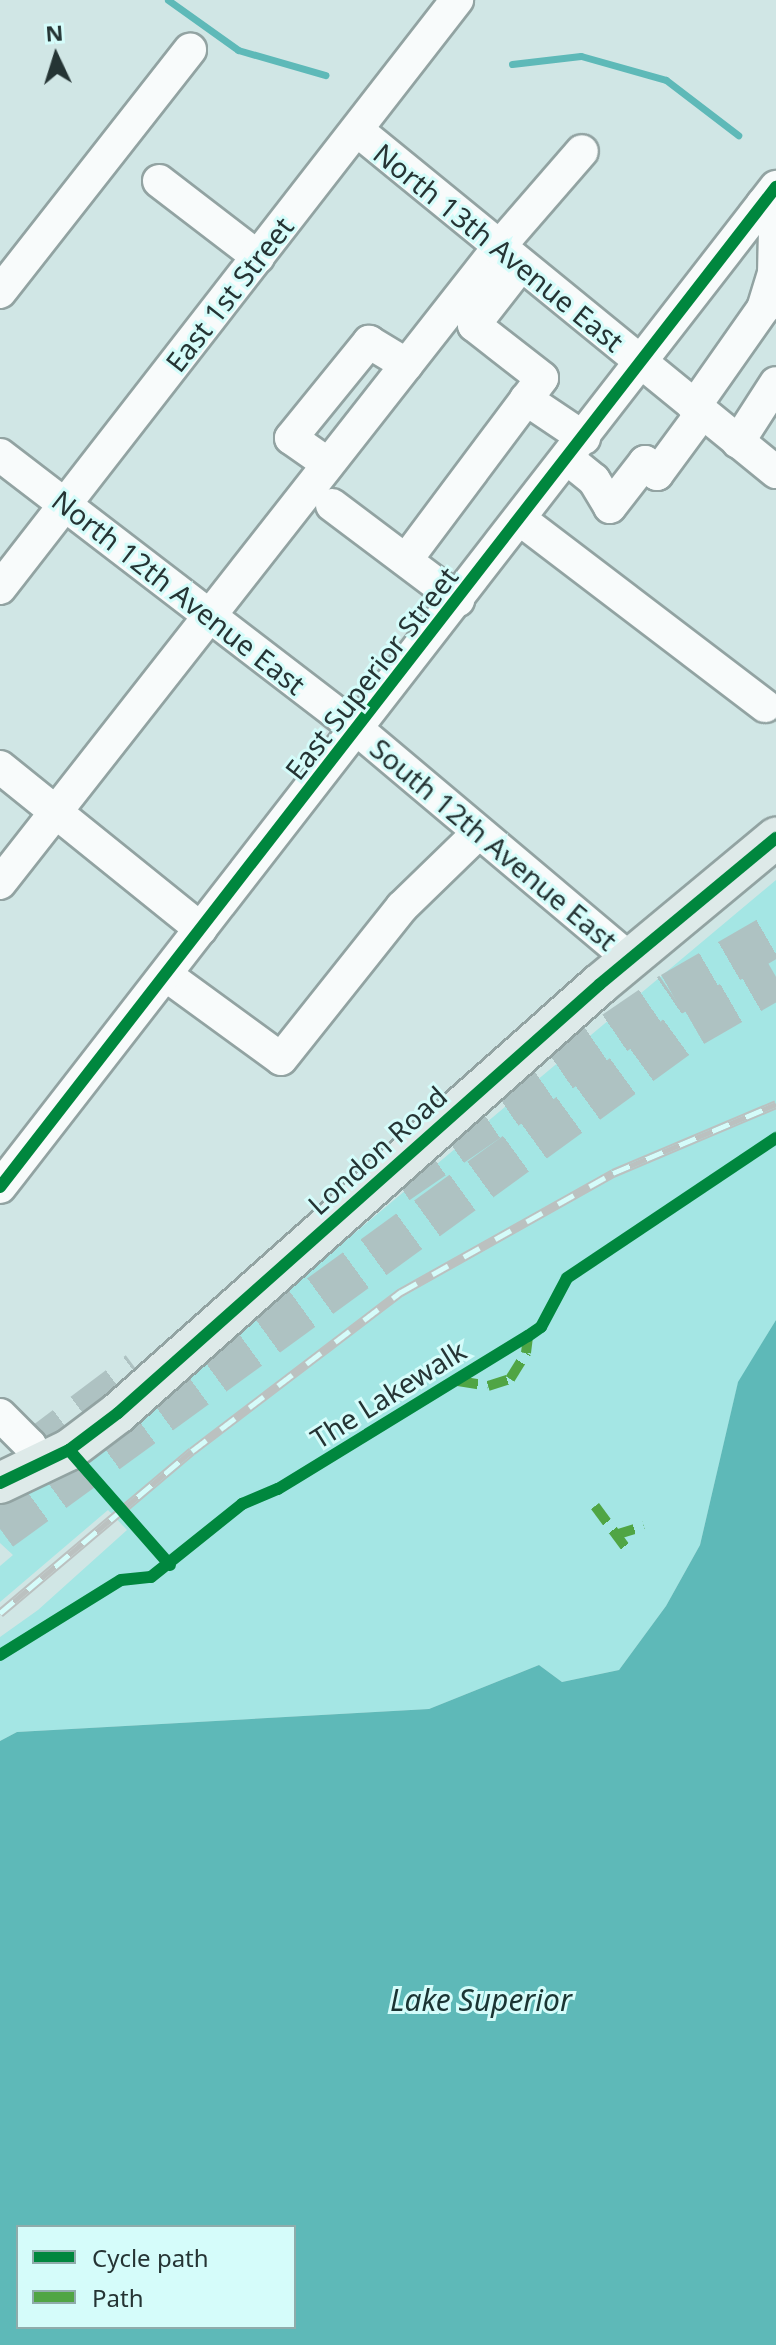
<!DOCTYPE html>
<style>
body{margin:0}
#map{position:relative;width:776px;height:2345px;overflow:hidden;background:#d0e6e5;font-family:"Noto Sans",sans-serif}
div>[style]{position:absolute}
.green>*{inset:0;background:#a4e6e4}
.water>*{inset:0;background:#5eb9b8}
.stream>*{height:7px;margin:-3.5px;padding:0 3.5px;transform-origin:3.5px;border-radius:3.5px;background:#5eb9b8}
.highway-tunnel>*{height:44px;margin-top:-22px;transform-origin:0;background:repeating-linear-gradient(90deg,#aec2c2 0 44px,transparent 0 66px)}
.roads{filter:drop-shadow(2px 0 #92a3a2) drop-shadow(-2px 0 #92a3a2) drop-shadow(0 2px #92a3a2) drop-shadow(0 -2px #92a3a2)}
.minor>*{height:32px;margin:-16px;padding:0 16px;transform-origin:16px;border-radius:16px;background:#f8fbfb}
.major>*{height:40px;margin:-20px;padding:0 20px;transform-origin:20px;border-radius:20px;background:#deeae9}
.rail>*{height:9px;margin-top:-4.5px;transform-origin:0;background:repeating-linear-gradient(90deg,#d5fcfa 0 18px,#bbc1c0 0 36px);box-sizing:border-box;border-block:2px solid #bbc1c0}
.quiet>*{height:10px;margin-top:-5px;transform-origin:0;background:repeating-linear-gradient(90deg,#50a544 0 20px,transparent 0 30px)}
.cycleway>*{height:12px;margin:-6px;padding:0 6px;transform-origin:6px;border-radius:6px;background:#00873e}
span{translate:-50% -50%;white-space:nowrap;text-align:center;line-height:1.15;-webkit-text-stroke:6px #d5fcfa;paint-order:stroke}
.street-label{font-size:28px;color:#253434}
.water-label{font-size:30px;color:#1b3433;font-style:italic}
.legend{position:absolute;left:16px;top:2225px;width:280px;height:104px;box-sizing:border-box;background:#d5fcfa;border:2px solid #8facab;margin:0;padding:10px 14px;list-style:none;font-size:24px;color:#253434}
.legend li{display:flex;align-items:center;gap:16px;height:40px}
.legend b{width:40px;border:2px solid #8facab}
.north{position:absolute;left:16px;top:16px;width:80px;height:80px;-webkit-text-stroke:6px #d5fcfa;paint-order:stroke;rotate:356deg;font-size:22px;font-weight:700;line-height:32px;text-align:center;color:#253434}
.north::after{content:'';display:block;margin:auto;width:28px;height:36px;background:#253434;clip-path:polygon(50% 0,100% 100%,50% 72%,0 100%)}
</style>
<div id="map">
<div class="green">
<div style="clip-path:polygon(776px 880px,776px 1320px,738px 1383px,700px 1545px,666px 1606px,619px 1670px,562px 1682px,539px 1665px,429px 1709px,17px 1732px,0 1741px,0 1637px,38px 1610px,127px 1530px,108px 1510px,0 1602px,0 1566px,13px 1555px,0 1543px,0 1504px,73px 1469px)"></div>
</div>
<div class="water">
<div style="clip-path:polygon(evenodd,776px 1320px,776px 2345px,0 2345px,0 1741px,17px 1732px,429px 1709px,539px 1665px,562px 1682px,619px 1670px,666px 1606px,700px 1545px,738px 1382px,776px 1320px,18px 2227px,294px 2227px,294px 2327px,18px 2327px,18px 2227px)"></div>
</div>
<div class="stream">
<div style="left:168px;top:0;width:86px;rotate:35.5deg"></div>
<div style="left:238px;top:50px;width:91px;rotate:16deg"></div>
<div style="left:512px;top:64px;width:69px;rotate:-6.6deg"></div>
<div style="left:581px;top:56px;width:88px;rotate:15.8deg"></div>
<div style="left:666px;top:80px;width:91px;rotate:37.4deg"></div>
</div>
<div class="highway-tunnel">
<div style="left:397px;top:1182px;width:333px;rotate:-34.4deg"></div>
<div style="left:672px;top:994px;width:120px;rotate:-30deg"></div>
<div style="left:31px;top:1454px;width:135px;rotate:-36.9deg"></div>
<div style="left:0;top:1529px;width:857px;rotate:-36.03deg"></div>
<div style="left:693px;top:1025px;width:96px;rotate:-30deg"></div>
</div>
<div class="roads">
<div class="minor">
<div style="left:357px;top:130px;width:541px;rotate:39.22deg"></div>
<div style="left:159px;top:181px;width:125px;rotate:37.5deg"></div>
<div style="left:0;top:292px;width:308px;rotate:-51.9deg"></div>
<div style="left:526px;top:399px;width:70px;rotate:33.9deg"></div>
<div style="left:694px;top:407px;width:120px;rotate:-54.9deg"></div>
<div style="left:763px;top:309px;width:37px;rotate:-73deg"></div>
<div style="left:774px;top:274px;width:45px;rotate:-88.7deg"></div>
<div style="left:775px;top:229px;width:28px;rotate:-116deg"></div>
<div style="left:738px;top:442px;width:70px;rotate:-57.2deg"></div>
<div style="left:0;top:455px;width:451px;rotate:37.5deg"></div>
<div style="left:358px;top:730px;width:356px;rotate:40.1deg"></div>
<div style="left:568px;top:459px;width:33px;rotate:39deg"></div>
<div style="left:594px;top:480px;width:31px;rotate:59deg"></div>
<div style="left:610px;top:507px;width:57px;rotate:-52.1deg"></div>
<div style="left:645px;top:462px;width:17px;rotate:45deg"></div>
<div style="left:657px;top:474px;width:76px;rotate:-53.6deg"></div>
<div style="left:328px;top:464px;width:45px;rotate:-144.9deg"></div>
<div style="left:291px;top:438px;width:124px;rotate:-50.9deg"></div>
<div style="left:369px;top:342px;width:44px;rotate:31.2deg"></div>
<div style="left:332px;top:505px;width:158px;rotate:37deg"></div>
<div style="left:521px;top:520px;width:307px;rotate:37.3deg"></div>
<div style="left:406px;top:560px;width:227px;rotate:-53.2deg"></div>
<div style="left:542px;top:378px;width:86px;rotate:-142.1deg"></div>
<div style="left:474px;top:325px;width:75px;rotate:-52.1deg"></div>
<div style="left:0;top:588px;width:745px;rotate:-52.15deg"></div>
<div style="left:0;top:767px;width:258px;rotate:38.9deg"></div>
<div style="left:0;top:883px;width:807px;rotate:-51.89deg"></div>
<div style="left:498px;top:248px;width:128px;rotate:-49.1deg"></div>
<div style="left:166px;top:975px;width:142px;rotate:36.1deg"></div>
<div style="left:281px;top:1059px;width:194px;rotate:-51.5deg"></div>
<div style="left:402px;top:907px;width:107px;rotate:-44.2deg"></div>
<div style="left:0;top:1187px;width:1266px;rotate:-52.19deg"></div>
<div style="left:0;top:1415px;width:42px;rotate:45deg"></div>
<div style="left:30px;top:1445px;width:21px;rotate:62deg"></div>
</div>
<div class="major">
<div style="left:0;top:1483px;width:76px;rotate:-25.6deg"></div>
<div style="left:69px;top:1450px;width:61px;rotate:-37.1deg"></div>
<div style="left:118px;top:1413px;width:645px;rotate:-41.67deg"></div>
<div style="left:600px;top:984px;width:229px;rotate:-39.7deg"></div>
</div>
</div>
<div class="rail">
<div style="left:0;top:1613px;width:251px;rotate:-40.2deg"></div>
<div style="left:192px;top:1451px;width:263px;rotate:-37.3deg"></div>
<div style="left:401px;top:1292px;width:243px;rotate:-29.3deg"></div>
<div style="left:613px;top:1173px;width:177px;rotate:-22.9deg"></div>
</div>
<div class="quiet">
<div style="left:458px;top:1381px;width:30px;rotate:9deg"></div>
<div style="left:488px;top:1386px;width:23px;rotate:-18deg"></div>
<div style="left:510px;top:1379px;width:31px;rotate:-58deg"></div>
<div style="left:526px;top:1353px;width:17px;rotate:-83deg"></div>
<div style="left:595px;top:1506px;width:52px;rotate:53.6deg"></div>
<div style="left:615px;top:1535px;width:30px;rotate:-17deg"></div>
</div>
<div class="cycleway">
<div style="left:0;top:1187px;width:1266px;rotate:-52.19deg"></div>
<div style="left:69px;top:1450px;width:153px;rotate:48.7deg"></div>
<div style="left:0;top:1483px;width:76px;rotate:-25.6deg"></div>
<div style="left:69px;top:1450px;width:61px;rotate:-37.1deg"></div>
<div style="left:118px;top:1413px;width:645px;rotate:-41.67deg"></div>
<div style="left:600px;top:984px;width:229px;rotate:-39.7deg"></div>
<div style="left:0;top:1655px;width:142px;rotate:-31.8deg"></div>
<div style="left:121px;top:1580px;width:30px;rotate:-6deg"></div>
<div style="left:151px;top:1577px;width:117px;rotate:-38.7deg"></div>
<div style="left:242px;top:1504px;width:39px;rotate:-23deg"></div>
<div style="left:278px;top:1489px;width:293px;rotate:-31.5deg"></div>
<div style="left:528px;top:1336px;width:16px;rotate:-35deg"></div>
<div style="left:541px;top:1327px;width:55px;rotate:-62deg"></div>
<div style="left:567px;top:1278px;width:252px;rotate:-33.8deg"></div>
</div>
<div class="street-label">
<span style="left:499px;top:247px;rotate:39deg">North 13th Avenue East</span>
<span style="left:229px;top:294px;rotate:-52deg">East 1st Street</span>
<span style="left:179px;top:592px;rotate:38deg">North 12th Avenue East</span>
<span style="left:371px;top:673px;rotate:-52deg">East Superior Street</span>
<span style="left:494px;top:844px;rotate:40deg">South 12th Avenue East</span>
<span style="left:377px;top:1150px;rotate:-42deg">London Road</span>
<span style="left:388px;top:1394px;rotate:-32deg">The Lakewalk</span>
</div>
<div class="water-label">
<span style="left:481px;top:2000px">Lake Superior</span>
</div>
<ul class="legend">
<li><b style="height:10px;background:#00873e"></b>Cycle path</li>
<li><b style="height:10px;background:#50a544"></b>Path</li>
</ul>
<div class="north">N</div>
</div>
